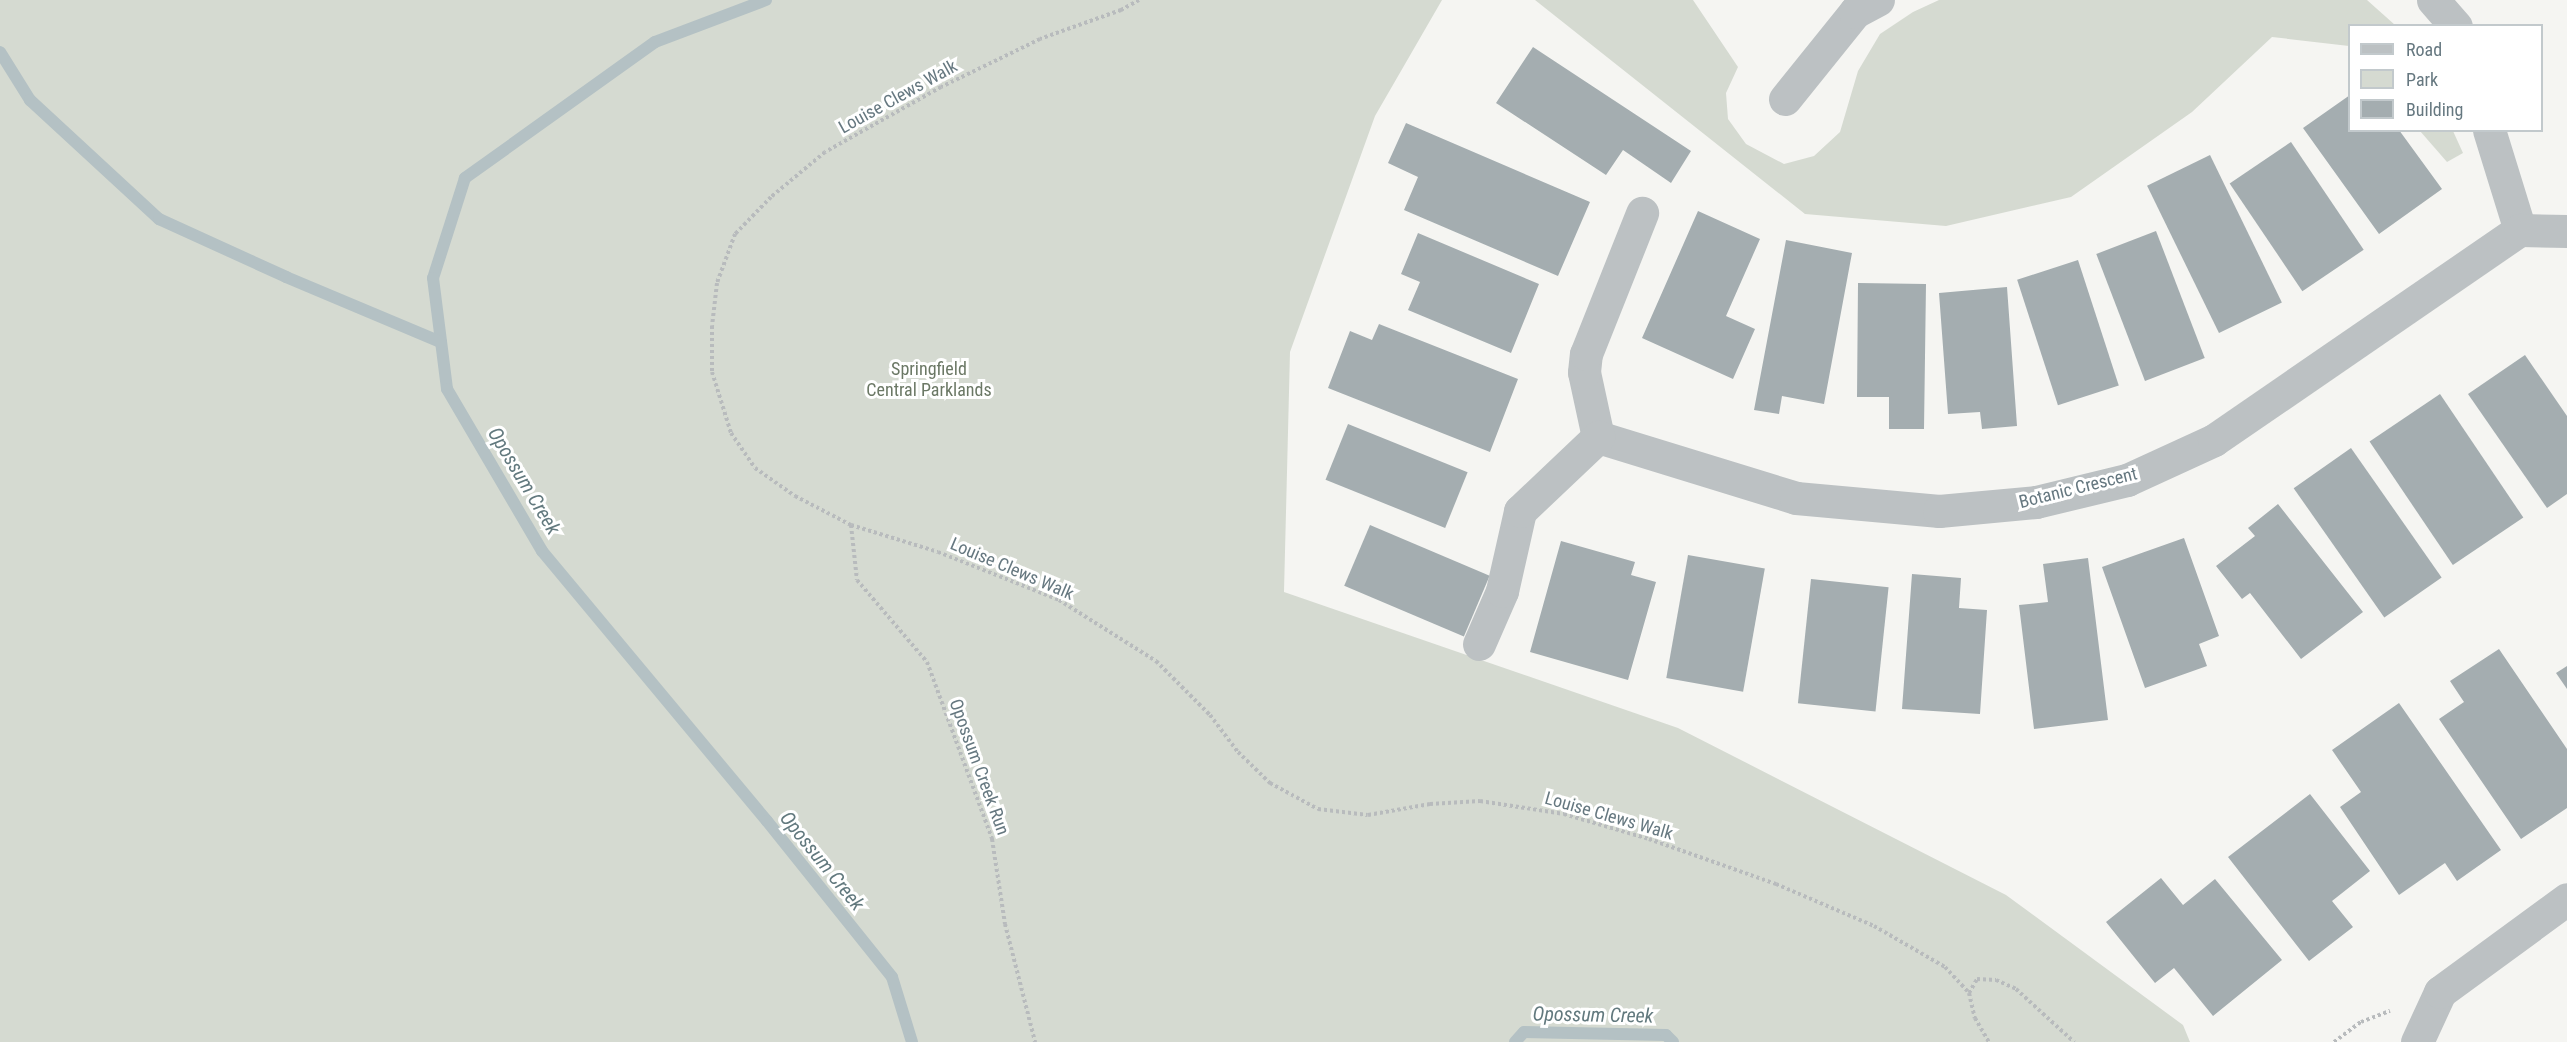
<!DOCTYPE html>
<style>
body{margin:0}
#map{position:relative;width:2567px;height:1042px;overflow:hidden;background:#f5f5f2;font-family:"Roboto Condensed",sans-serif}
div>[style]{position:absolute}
.green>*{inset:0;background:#d5dad1}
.stream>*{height:12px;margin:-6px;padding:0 6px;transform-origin:6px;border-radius:6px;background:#b4c1c4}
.building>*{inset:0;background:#a4adb0;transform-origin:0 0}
.path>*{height:4px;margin-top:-2px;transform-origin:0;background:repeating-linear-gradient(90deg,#b8bbbd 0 3px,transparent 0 6px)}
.minor>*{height:33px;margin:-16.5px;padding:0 16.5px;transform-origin:16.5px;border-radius:16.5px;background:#bcc1c3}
span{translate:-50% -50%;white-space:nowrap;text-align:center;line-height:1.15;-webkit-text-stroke:6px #fff;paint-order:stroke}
.street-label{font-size:18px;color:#667880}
.park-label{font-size:18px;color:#6b7865}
.water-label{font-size:20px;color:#62797e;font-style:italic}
.legend{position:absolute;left:2348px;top:24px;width:195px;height:108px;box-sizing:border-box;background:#fff;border:2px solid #c2c9cc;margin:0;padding:8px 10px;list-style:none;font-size:18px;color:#667880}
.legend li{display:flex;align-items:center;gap:12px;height:30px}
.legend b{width:30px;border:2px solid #c2c9cc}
</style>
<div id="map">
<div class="green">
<div style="clip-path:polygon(0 0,1442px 0,1375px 116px,1290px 352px,1284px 592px,1678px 728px,2006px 895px,2183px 1025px,2190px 1042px,0 1042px)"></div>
<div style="clip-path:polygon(1535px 0,1693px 0,1738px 67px,1726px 93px,1728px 119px,1746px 144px,1784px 164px,1814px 156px,1840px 132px,1858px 71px,1880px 34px,1913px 12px,1939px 0,2367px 0,2395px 25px,2350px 26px,2349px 46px,2272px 37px,2192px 112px,2071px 197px,1946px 226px,1805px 214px)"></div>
<div style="clip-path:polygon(2420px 131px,2453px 131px,2463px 153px,2447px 162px)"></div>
</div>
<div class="stream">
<div style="left:766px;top:0;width:119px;rotate:159.3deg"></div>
<div style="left:655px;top:42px;width:234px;rotate:144.4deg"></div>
<div style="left:465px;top:178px;width:105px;rotate:107.7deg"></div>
<div style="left:433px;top:278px;width:112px;rotate:82.8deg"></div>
<div style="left:447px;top:389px;width:188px;rotate:59.6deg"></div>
<div style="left:542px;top:551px;width:351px;rotate:50.2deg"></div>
<div style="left:767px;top:821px;width:200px;rotate:51.3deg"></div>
<div style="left:892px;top:977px;width:68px;rotate:72.9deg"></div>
<div style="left:0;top:52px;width:57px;rotate:58deg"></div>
<div style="left:30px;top:100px;width:176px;rotate:42.7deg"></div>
<div style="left:159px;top:219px;width:140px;rotate:24.5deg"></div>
<div style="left:286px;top:277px;width:168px;rotate:22.8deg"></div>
<div style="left:1515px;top:1042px;width:13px;rotate:-48deg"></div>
<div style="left:1524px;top:1032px;width:142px;rotate:1.2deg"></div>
<div style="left:1666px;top:1035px;width:10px;rotate:45deg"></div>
</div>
<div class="building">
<div style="clip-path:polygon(1533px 47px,1691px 151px,1671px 183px,1623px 150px,1606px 175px,1496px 103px)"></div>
<div style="clip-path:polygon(2350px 95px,2350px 130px,2399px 130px,2442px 189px,2379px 234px,2303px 128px)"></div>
<div style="clip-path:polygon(1406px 123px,1590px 202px,1558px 276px,1404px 210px,1418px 177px,1388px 163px)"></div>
<div style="left:2291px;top:142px;width:130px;height:74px;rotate:56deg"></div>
<div style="left:2210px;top:155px;width:164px;height:70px;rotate:64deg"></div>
<div style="clip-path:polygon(1698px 211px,1760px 239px,1726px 316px,1755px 329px,1733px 379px,1642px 338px)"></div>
<div style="left:2156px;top:231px;width:136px;height:64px;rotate:69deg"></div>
<div style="clip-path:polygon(1418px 233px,1539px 284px,1511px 353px,1408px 310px,1420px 282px,1401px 274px)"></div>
<div style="clip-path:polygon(1786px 240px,1852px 253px,1824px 404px,1782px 396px,1779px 414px,1754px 410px)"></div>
<div style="left:2078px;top:260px;width:132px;height:64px;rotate:72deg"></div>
<div style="clip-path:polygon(1858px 283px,1926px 284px,1924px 429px,1889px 429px,1889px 397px,1857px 397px)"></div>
<div style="clip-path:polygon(2007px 287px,2017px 426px,1982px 429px,1980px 412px,1948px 414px,1939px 293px)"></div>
<div style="clip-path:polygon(1379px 324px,1518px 379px,1490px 452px,1328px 388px,1350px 331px,1372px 340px)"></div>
<div style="clip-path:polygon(2525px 355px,2567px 416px,2567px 494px,2547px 508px,2468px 394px)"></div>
<div style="left:2440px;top:394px;width:149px;height:85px;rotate:56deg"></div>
<div style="left:1348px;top:424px;width:129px;height:60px;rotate:22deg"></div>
<div style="left:2351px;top:448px;width:158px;height:70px;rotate:55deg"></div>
<div style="clip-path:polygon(2278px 504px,2363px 612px,2301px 659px,2250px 593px,2242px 599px,2216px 566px,2255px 536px,2248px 528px)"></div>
<div style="left:1370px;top:525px;width:130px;height:66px;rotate:23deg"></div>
<div style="clip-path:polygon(2184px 538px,2219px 636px,2199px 644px,2207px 666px,2145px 688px,2102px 567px)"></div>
<div style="clip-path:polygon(1561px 541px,1635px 562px,1631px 575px,1656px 582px,1628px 680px,1530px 652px)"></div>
<div style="left:1688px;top:555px;width:78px;height:125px;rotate:10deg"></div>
<div style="clip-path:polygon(2088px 558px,2108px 720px,2034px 729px,2019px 605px,2048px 602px,2043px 564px)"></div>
<div style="clip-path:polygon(1912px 574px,1961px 578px,1959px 608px,1987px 610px,1980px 714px,1902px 709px)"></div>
<div style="left:1811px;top:579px;width:78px;height:125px;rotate:6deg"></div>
<div style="clip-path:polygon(2499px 649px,2567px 749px,2567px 808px,2521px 839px,2439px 719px,2464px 702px,2450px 681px)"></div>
<div style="clip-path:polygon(2567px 666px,2567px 689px,2556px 673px)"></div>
<div style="clip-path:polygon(2399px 703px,2501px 850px,2457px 881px,2445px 863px,2399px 895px,2340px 807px,2361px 792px,2332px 750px)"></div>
<div style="clip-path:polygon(2310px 794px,2370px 871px,2332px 901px,2353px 927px,2309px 961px,2228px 857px)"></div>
<div style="clip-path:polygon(2161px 878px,2183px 905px,2215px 879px,2282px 960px,2213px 1016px,2174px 968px,2155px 983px,2106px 922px)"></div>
</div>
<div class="path">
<div style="left:1139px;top:0;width:21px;rotate:151deg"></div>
<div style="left:1121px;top:10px;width:86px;rotate:160.3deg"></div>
<div style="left:1040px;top:39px;width:110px;rotate:154.1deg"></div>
<div style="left:941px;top:87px;width:133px;rotate:150.7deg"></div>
<div style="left:825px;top:152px;width:70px;rotate:140.2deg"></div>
<div style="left:771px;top:197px;width:52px;rotate:134.2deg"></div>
<div style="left:735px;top:234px;width:52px;rotate:110.2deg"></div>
<div style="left:717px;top:283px;width:43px;rotate:96.6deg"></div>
<div style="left:712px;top:326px;width:46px;rotate:90deg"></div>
<div style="left:712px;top:372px;width:64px;rotate:72.7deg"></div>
<div style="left:731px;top:433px;width:42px;rotate:55.6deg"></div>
<div style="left:755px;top:468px;width:49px;rotate:35deg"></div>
<div style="left:795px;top:496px;width:63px;rotate:27.4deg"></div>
<div style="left:851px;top:525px;width:91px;rotate:17.2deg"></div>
<div style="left:938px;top:552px;width:130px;rotate:21.6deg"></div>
<div style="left:1059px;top:600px;width:115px;rotate:32.2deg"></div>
<div style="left:1156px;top:661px;width:76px;rotate:45deg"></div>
<div style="left:1210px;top:715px;width:46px;rotate:52.9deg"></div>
<div style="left:1238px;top:752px;width:45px;rotate:44.1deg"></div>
<div style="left:1270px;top:783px;width:55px;rotate:28.4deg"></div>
<div style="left:1318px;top:809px;width:50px;rotate:6.8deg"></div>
<div style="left:1368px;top:815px;width:63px;rotate:-10.1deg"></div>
<div style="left:1430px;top:804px;width:50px;rotate:-3.4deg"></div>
<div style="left:1480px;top:801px;width:85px;rotate:8.8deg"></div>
<div style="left:1564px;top:814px;width:89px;rotate:16.4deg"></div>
<div style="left:1649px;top:839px;width:135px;rotate:19.5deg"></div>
<div style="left:1776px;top:884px;width:107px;rotate:23.2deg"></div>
<div style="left:1874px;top:926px;width:82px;rotate:30deg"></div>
<div style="left:1945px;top:967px;width:35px;rotate:47deg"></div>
<div style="left:1969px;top:993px;width:26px;rotate:77deg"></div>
<div style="left:1975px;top:1018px;width:28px;rotate:60deg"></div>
<div style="left:851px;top:525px;width:55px;rotate:83.8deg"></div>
<div style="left:857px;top:580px;width:108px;rotate:49.5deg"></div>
<div style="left:927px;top:662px;width:189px;rotate:69.8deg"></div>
<div style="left:992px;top:839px;width:86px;rotate:81.3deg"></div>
<div style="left:1005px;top:924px;width:122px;rotate:75.7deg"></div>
<div style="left:1969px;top:993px;width:16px;rotate:-60deg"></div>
<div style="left:1977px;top:979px;width:19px;rotate:3deg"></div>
<div style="left:1996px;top:980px;width:22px;rotate:24deg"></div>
<div style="left:2016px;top:989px;width:79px;rotate:42.4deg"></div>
<div style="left:2334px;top:1042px;width:34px;rotate:-37deg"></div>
<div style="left:2361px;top:1022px;width:31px;rotate:-21deg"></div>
</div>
<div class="minor">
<div style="left:2433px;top:0;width:35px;rotate:49deg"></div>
<div style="left:1785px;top:99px;width:112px;rotate:-51.2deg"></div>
<div style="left:1855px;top:12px;width:26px;rotate:-28deg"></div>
<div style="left:2489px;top:130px;width:105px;rotate:72.8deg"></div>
<div style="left:1598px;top:437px;width:207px;rotate:17.1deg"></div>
<div style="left:1796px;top:498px;width:144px;rotate:5.2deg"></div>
<div style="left:1939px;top:511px;width:97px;rotate:-5.3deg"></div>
<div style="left:2036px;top:502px;width:94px;rotate:-13.6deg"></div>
<div style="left:2127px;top:480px;width:96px;rotate:-24.7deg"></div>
<div style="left:2214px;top:440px;width:371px;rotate:-34.5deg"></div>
<div style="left:2520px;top:230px;width:47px;rotate:1.2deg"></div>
<div style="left:1598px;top:437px;width:66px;rotate:-102.2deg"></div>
<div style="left:1584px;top:372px;width:18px;rotate:-84deg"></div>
<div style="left:1586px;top:354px;width:152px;rotate:-68.3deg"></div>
<div style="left:1479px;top:644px;width:58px;rotate:-66.5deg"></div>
<div style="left:1502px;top:591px;width:82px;rotate:-77.3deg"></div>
<div style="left:1520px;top:511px;width:108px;rotate:-43.5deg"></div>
<div style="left:2417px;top:1042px;width:55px;rotate:-65.3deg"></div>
<div style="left:2440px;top:992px;width:157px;rotate:-36.2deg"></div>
</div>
<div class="street-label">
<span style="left:898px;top:97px;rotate:-29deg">Louise Clews Walk</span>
<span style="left:2078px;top:488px;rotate:-14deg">Botanic Crescent</span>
<span style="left:1012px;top:569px;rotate:23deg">Louise Clews Walk</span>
<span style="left:979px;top:767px;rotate:70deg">Opossum Creek Run</span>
<span style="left:1609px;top:816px;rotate:16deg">Louise Clews Walk</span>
</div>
<div class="park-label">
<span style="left:929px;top:380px">Springfield<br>Central Parklands</span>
</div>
<div class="water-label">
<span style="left:524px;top:481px;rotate:59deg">Opossum Creek</span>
<span style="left:822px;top:861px;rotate:51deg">Opossum Creek</span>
<span style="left:1593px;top:1015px;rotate:1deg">Opossum Creek</span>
</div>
<ul class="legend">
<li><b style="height:8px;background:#bcc1c3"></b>Road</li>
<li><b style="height:16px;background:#d5dad1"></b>Park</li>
<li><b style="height:16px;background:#a4adb0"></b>Building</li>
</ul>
</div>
